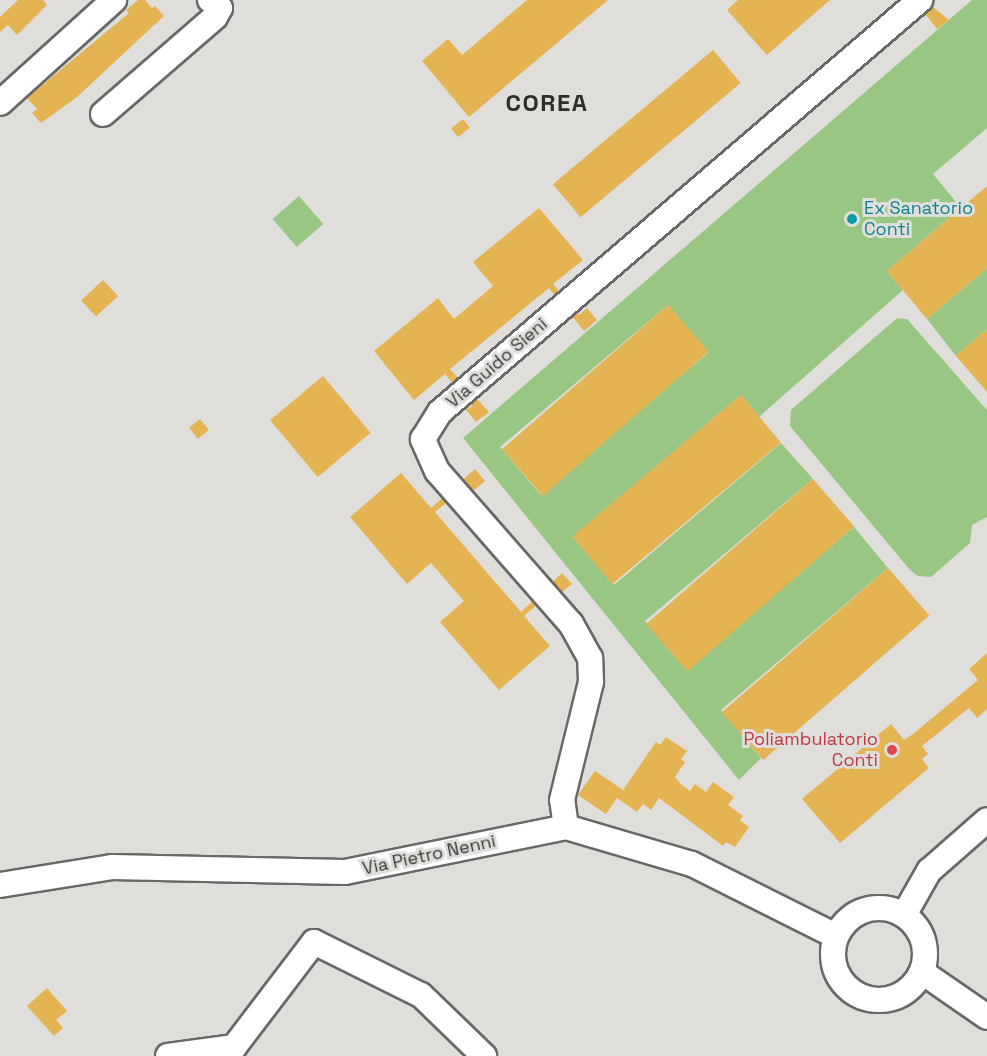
<!DOCTYPE html>
<style>
body{margin:0}
#map{position:relative;width:987px;height:1056px;overflow:hidden;background:#e0dedb;font-family:"Space Grotesk",sans-serif}
div>[style]{position:absolute}
.green>*{inset:0;background:#99c783;transform-origin:0 0}
.building>*{inset:0;background:#e4b352;transform-origin:0 0}
.roads{filter:drop-shadow(2px 0 #6a6866) drop-shadow(-2px 0 #6a6866) drop-shadow(0 2px #6a6866) drop-shadow(0 -2px #6a6866)}
.minor>*{height:24px;margin:-12px;padding:0 12px;transform-origin:12px;border-radius:12px;background:#fff}
.minor>.ring{margin:-12px;padding:0;box-sizing:content-box;background:none;border:24px solid #fff;border-radius:50%}
.dots>*{width:16px;height:16px;translate:-50% -50%;box-sizing:border-box;border:3px solid #e0dedb;border-radius:50%}
span{translate:-50% -50%;white-space:nowrap;text-align:center;line-height:1.15;-webkit-text-stroke:6px #e0dedb;paint-order:stroke}
.culture-label{font-size:18px;color:#0d838f}
.left{translate:0 -50%;text-align:left}
.street-label{font-size:18px;color:#383736}
.health-label{font-size:18px;color:#be3a42}
.right{translate:-100% -50%;text-align:right}
.district-label{font-size:24px;color:#2f2d2b;font-weight:700;letter-spacing:1.5px}
</style>
<div id="map">
<div class="green">
<div style="clip-path:polygon(evenodd,972px 0,987px 0,987px 128px,933px 174px,961px 208px,887px 271px,903px 290px,759px 417px,741px 395px,573px 537px,614px 585px,781px 443px,813px 479px,645px 621px,686px 669px,854px 527px,888px 568px,721px 710px,761px 758px,739px 780px,463px 438px,972px 0,668px 305px,708px 353px,540px 494px,500px 447px,668px 305px)"></div>
<div style="left:299px;top:196px;width:37px;height:35px;rotate:49deg"></div>
<div style="clip-path:polygon(987px 268px,987px 329px,956px 356px,927px 319px)"></div>
<div style="clip-path:polygon(897px 318px,907px 319px,987px 410px,987px 517px,972px 525px,970px 543px,931px 577px,918px 576px,910px 570px,790px 426px,791px 410px)"></div>
</div>
<div class="building">
<div style="clip-path:polygon(18px 0,43px 0,47px 5px,17px 35px,8px 25px,0 32px,0 17px)"></div>
<div style="clip-path:polygon(138px 0,145px 0,152px 8px,155px 6px,164px 16px,77px 97px,41px 123px,32px 113px,37px 109px,27px 98px,129px 13px,126px 10px)"></div>
<div style="clip-path:polygon(527px 0,608px 0,469px 117px,422px 61px,448px 39px,462px 55px)"></div>
<div style="clip-path:polygon(738px 0,830px 0,767px 55px,727px 10px)"></div>
<div style="clip-path:polygon(914px 0,924px 0,949px 20px,937px 29px)"></div>
<div style="left:713px;top:50px;width:43px;height:209px;rotate:50deg"></div>
<div style="left:463px;top:119px;width:11px;height:15px;rotate:52deg"></div>
<div style="clip-path:polygon(987px 186px,987px 268px,927px 319px,887px 271px)"></div>
<div style="clip-path:polygon(539px 208px,583px 260px,553px 284px,579px 315px,587px 308px,597px 320px,584px 331px,549px 288px,450px 369px,489px 412px,476px 422px,466px 410px,472px 406px,445px 374px,414px 400px,374px 351px,438px 298px,454px 319px,493px 286px,473px 262px)"></div>
<div style="left:103px;top:280px;width:22px;height:30px;rotate:47deg"></div>
<div style="left:668px;top:305px;width:62px;height:220px;rotate:49deg"></div>
<div style="clip-path:polygon(987px 329px,987px 392px,956px 356px)"></div>
<div style="left:323px;top:376px;width:74px;height:69px;rotate:50deg"></div>
<div style="left:741px;top:395px;width:62px;height:220px;rotate:50deg"></div>
<div style="left:200px;top:419px;width:14px;height:14px;rotate:51deg"></div>
<div style="clip-path:polygon(475px 469px,485px 481px,473px 491px,468px 485px,435px 512px,521px 612px,562px 573px,572px 584px,560px 594px,555px 589px,524px 616px,550px 646px,499px 690px,440px 622px,464px 601px,431px 563px,407px 584px,350px 517px,401px 473px,431px 508px)"></div>
<div style="left:813px;top:479px;width:63px;height:221px;rotate:49deg"></div>
<div style="left:888px;top:568px;width:63px;height:220px;rotate:49deg"></div>
<div style="clip-path:polygon(987px 653px,987px 709px,977px 718px,969px 708px,922px 746px,928px 754px,922px 759px,929px 768px,840px 843px,802px 799px,891px 724px,904px 740px,913px 734px,978px 680px,969px 669px)"></div>
<div style="clip-path:polygon(666px 737px,687px 751px,681px 759px,685px 762px,675px 777px,682px 785px,690px 791px,695px 784px,706px 792px,713px 782px,734px 797px,728px 805px,743px 816px,740px 820px,749px 827px,735px 847px,726px 842px,723px 846px,659px 798px,651px 810px,643px 804px,637px 812px,617px 798px,606px 814px,578px 795px,595px 771px,623px 790px,656px 742px,660px 745px)"></div>
<div style="clip-path:polygon(47px 988px,67px 1011px,56px 1020px,63px 1028px,54px 1036px,27px 1006px)"></div>
</div>
<div class="roads">
<div class="minor">
<div style="left:0;top:103px;width:154px;rotate:-42.1deg"></div>
<div style="left:103px;top:114px;width:148px;rotate:-40.9deg"></div>
<div style="left:215px;top:17px;width:10px;rotate:-61deg"></div>
<div style="left:220px;top:8px;width:13px;rotate:-141deg"></div>
<div style="left:566px;top:827px;width:27px;rotate:-98deg"></div>
<div style="left:562px;top:800px;width:122px;rotate:-76.2deg"></div>
<div style="left:591px;top:682px;width:24px;rotate:-92deg"></div>
<div style="left:590px;top:658px;width:39px;rotate:-119deg"></div>
<div style="left:571px;top:624px;width:203px;rotate:-131.2deg"></div>
<div style="left:437px;top:471px;width:35px;rotate:-114deg"></div>
<div style="left:423px;top:439px;width:32px;rotate:-58deg"></div>
<div style="left:440px;top:412px;width:633px;rotate:-40.64deg"></div>
<div style="left:0;top:885px;width:113px;rotate:-9.1deg"></div>
<div style="left:112px;top:867px;width:233px;rotate:1.2deg"></div>
<div style="left:345px;top:872px;width:226px;rotate:-11.5deg"></div>
<div style="left:566px;top:827px;width:131px;rotate:16.4deg"></div>
<div style="left:692px;top:864px;width:161px;rotate:26.6deg"></div>
<div class="ring" style="left:833px;top:908px;width:68px;height:68px"></div>
<div style="left:904px;top:915px;width:51px;rotate:-60.4deg"></div>
<div style="left:929px;top:871px;width:77px;rotate:-41.3deg"></div>
<div style="left:922px;top:972px;width:79px;rotate:34.7deg"></div>
<div style="left:168px;top:1056px;width:67px;rotate:-7.8deg"></div>
<div style="left:234px;top:1047px;width:132px;rotate:-52.7deg"></div>
<div style="left:314px;top:942px;width:119px;rotate:26.4deg"></div>
<div style="left:421px;top:995px;width:88px;rotate:44.1deg"></div>
</div>
</div>
<div class="dots">
<div style="left:852px;top:219px;background:#0f9aa8"></div>
<div style="left:892px;top:750px;background:#e0444e"></div>
</div>
<div class="culture-label">
<span class="left" style="left:864px;top:219px">Ex Sanatorio<br>Conti</span>
</div>
<div class="street-label">
<span style="left:497px;top:363px;rotate:-41deg">Via Guido Sieni</span>
<span style="left:429px;top:855px;rotate:-12deg">Via Pietro Nenni</span>
</div>
<div class="health-label">
<span class="right" style="left:878px;top:750px">Poliambulatorio<br>Conti</span>
</div>
<div class="district-label">
<span style="left:547px;top:103px">COREA</span>
</div>
</div>
